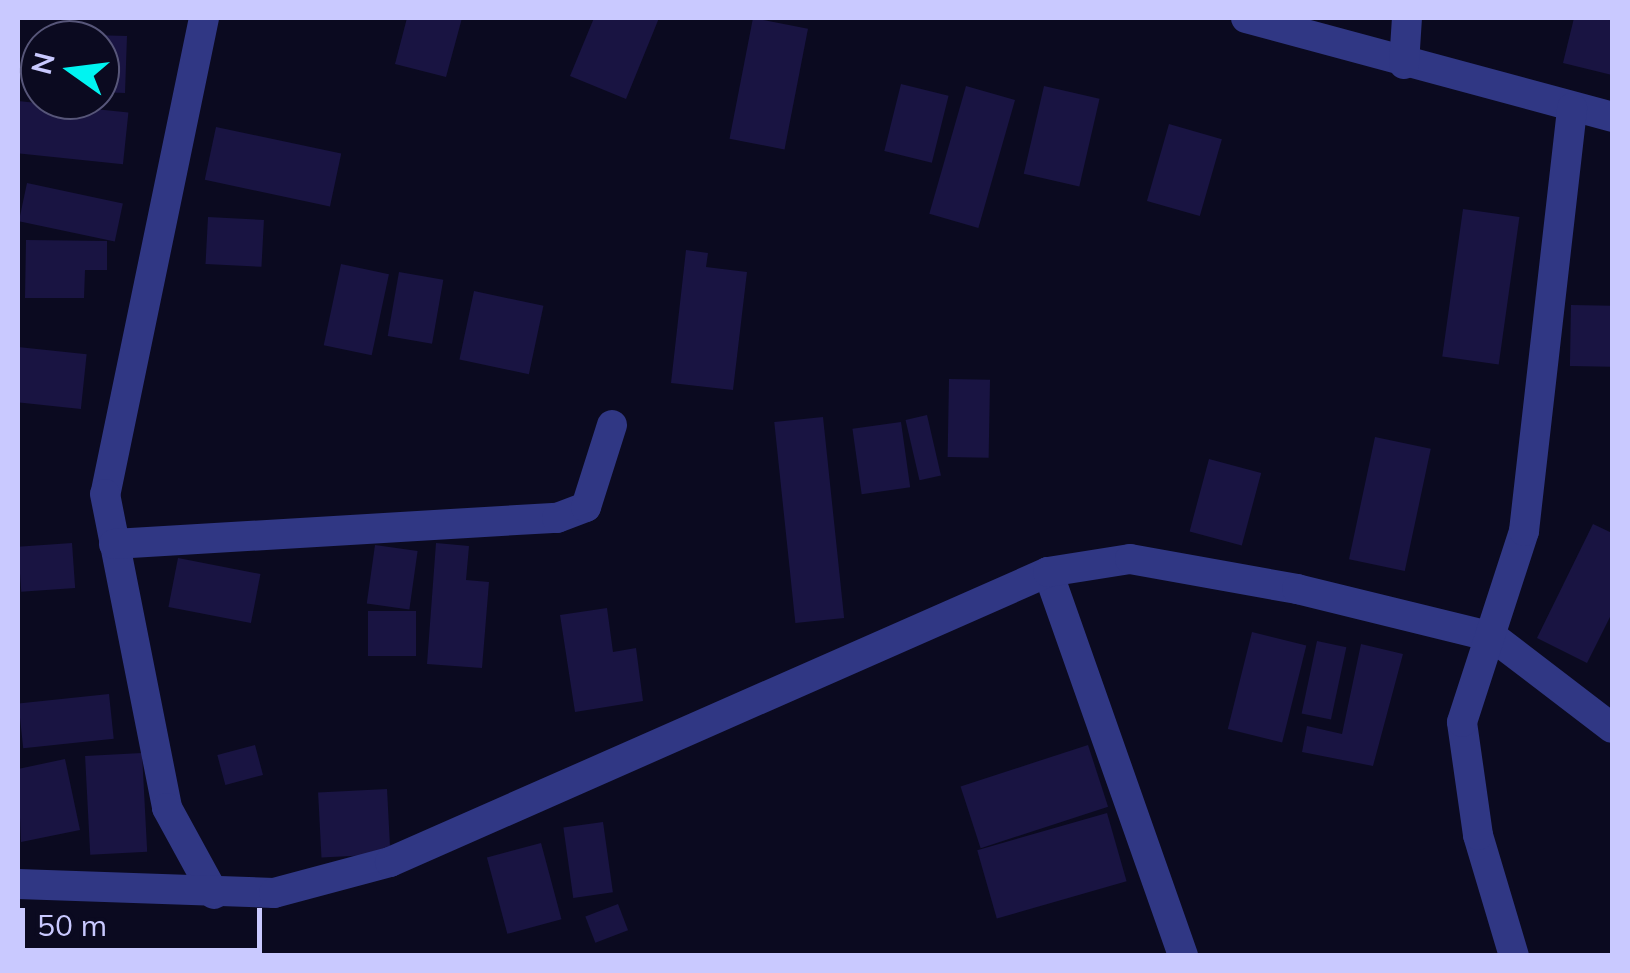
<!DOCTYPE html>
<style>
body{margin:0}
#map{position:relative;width:1630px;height:973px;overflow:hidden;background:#0b0a20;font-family:Mulish,sans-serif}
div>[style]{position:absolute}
.building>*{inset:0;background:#191442;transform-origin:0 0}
.street>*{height:30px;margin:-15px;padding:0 15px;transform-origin:15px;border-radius:15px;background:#303784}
span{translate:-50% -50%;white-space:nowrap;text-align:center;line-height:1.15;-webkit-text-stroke:10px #0b0a20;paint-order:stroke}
.frame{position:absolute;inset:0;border:20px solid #c9c9ff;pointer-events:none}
.north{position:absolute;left:20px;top:20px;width:100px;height:100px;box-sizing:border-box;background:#0b0a20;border:2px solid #575679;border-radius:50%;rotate:284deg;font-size:28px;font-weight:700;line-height:40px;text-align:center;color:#c9c9ff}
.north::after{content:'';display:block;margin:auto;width:35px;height:45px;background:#00f4f1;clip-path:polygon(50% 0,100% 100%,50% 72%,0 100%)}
.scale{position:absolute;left:20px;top:908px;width:242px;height:45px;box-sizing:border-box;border:5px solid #c9c9ff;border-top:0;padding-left:12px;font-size:30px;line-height:35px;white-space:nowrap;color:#c9c9ff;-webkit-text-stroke:8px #0b0a20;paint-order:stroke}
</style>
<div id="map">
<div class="building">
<div style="clip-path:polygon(407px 18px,462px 18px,446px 77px,395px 64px)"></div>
<div style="clip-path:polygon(594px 18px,659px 18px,626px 99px,570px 76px)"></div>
<div style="left:753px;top:18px;width:56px;height:123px;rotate:11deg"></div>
<div style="clip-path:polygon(1574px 18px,1612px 18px,1612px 75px,1563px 63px)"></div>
<div style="clip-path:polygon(56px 34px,127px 36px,125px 93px,100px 92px,100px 40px,55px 40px)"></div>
<div style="left:901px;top:84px;width:49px;height:69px;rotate:14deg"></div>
<div style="left:966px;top:86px;width:51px;height:133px;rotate:16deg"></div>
<div style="left:1044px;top:86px;width:57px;height:90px;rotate:13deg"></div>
<div style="left:18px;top:101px;width:111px;height:52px;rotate:6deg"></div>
<div style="left:1169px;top:124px;width:55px;height:80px;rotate:16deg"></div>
<div style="left:216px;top:127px;width:128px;height:54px;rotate:12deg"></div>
<div style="left:27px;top:183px;width:98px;height:39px;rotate:12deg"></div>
<div style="left:1463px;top:209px;width:57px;height:149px;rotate:8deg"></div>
<div style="left:208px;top:217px;width:56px;height:47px;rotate:3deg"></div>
<div style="clip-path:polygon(26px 240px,107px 241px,107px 270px,85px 270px,84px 298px,25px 298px)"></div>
<div style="clip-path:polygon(686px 250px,708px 253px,706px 267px,747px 272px,733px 390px,671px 383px)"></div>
<div style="left:341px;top:264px;width:49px;height:83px;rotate:12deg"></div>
<div style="left:399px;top:272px;width:45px;height:65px;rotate:10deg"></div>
<div style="left:474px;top:291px;width:71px;height:70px;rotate:12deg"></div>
<div style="left:1571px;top:305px;width:41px;height:61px;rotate:1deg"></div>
<div style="left:18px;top:347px;width:69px;height:55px;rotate:6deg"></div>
<div style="left:949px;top:379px;width:41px;height:78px;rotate:1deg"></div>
<div style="left:927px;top:415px;width:62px;height:22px;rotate:77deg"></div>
<div style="left:823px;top:417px;width:202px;height:49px;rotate:84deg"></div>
<div style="left:901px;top:422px;width:66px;height:49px;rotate:82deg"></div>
<div style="left:1375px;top:437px;width:57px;height:125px;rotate:12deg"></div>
<div style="left:1209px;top:459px;width:54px;height:75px;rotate:15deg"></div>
<div style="clip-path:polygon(1593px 524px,1612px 533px,1612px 613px,1587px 663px,1537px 638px)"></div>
<div style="left:72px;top:543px;width:45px;height:54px;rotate:86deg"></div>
<div style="clip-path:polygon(436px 543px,469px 546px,466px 580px,489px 582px,482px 668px,427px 664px)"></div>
<div style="left:375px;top:545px;width:43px;height:59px;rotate:8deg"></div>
<div style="left:178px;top:558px;width:84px;height:50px;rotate:11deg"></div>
<div style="clip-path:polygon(607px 608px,613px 652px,636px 648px,643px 701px,575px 712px,560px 615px)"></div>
<div style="left:368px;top:611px;width:48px;height:45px"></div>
<div style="left:1252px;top:632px;width:56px;height:100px;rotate:14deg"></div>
<div style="left:1317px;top:641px;width:30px;height:74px;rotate:12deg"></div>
<div style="clip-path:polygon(1361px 644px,1403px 654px,1373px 766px,1302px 752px,1307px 726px,1342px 734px)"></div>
<div style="left:109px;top:694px;width:45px;height:91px;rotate:84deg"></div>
<div style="left:255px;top:745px;width:31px;height:39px;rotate:75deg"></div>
<div style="left:1088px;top:745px;width:65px;height:134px;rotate:72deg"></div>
<div style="left:142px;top:753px;width:99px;height:57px;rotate:87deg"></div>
<div style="clip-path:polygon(65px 759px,80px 830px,21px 842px,18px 769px)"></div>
<div style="left:387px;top:789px;width:65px;height:69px;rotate:87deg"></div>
<div style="left:1107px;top:813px;width:71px;height:135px;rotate:74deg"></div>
<div style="left:603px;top:822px;width:71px;height:40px;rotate:82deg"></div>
<div style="left:541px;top:843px;width:79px;height:56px;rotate:75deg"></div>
<div style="left:618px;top:904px;width:28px;height:35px;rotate:69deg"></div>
</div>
<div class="street">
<div style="left:204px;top:18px;width:486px;rotate:101.7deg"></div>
<div style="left:105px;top:494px;width:320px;rotate:78.8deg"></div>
<div style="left:167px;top:808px;width:98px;rotate:61.3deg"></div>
<div style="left:1246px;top:18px;width:379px;rotate:15.1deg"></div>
<div style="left:1404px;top:64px;width:46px;rotate:-86.3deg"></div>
<div style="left:114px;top:544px;width:444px;rotate:-3.4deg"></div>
<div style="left:557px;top:518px;width:31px;rotate:-21deg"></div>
<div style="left:586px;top:507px;width:86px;rotate:-72.4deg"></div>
<div style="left:1048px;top:572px;width:407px;rotate:70.6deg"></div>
<div style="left:18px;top:884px;width:256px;rotate:2deg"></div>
<div style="left:274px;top:893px;width:120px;rotate:-15deg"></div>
<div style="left:390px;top:862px;width:719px;rotate:-23.78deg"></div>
<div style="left:1048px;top:572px;width:83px;rotate:-9deg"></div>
<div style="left:1130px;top:559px;width:170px;rotate:10.2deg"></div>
<div style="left:1297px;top:589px;width:202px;rotate:13.8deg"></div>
<div style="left:1493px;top:637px;width:150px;rotate:37.4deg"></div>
<div style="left:1514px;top:956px;width:126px;rotate:-106.6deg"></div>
<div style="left:1478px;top:835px;width:114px;rotate:-98.1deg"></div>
<div style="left:1462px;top:722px;width:201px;rotate:-72deg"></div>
<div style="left:1524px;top:531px;width:426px;rotate:-83.5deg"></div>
</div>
<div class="frame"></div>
<div class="north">N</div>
<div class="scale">50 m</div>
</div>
